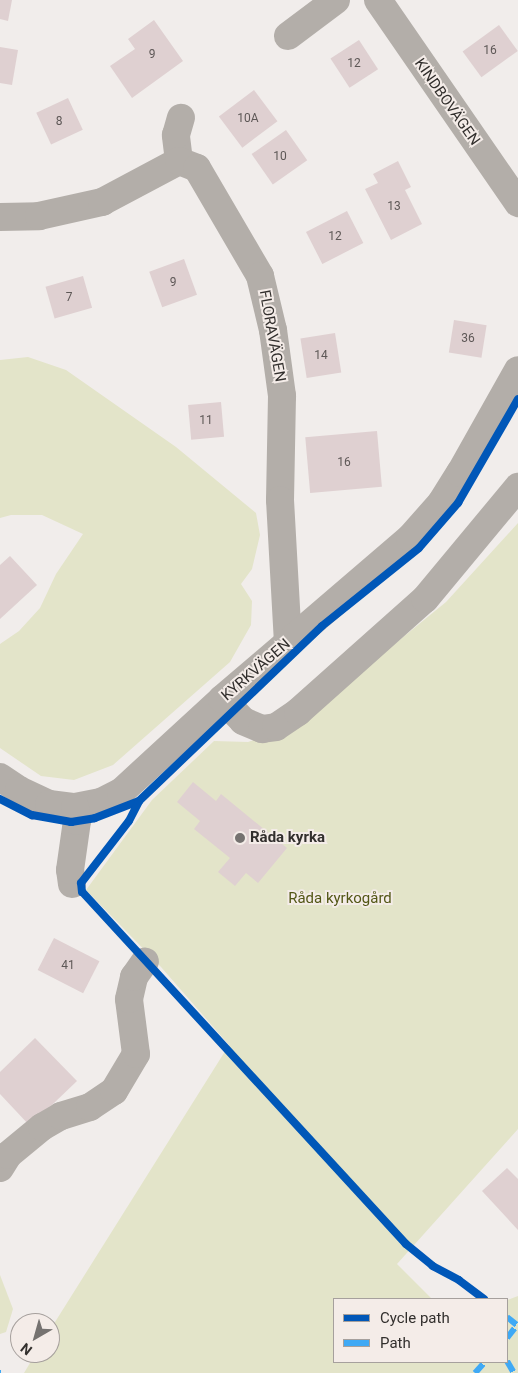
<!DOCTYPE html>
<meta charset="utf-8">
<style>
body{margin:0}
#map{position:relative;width:518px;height:1373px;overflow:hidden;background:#f1edeb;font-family:Roboto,sans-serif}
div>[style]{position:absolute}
.green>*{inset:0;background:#e3e4c9}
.building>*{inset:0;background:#dfd0d1;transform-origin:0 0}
.minor>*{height:28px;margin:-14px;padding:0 14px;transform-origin:14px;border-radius:14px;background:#b3aea9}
.quiet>*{height:6px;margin-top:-3px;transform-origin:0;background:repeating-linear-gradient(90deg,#3fa9f5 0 12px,transparent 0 18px)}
.cycleway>*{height:8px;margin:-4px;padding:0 4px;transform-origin:4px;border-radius:4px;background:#0057b8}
.dots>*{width:14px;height:14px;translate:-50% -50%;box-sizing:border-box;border:2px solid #f4ece8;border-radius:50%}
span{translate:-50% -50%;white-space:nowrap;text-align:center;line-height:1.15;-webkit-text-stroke:4px #f4ece8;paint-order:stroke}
.number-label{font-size:12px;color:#5d5756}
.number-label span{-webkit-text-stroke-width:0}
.street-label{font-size:15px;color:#322f2d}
.poi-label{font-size:15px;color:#322f2d;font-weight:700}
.left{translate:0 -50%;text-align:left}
.park-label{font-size:15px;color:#535716}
.legend{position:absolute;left:333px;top:1298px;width:175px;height:65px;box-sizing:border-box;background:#f4ece8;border:1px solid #a6a09d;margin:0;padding:6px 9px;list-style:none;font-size:15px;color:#322f2d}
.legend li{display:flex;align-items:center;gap:10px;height:25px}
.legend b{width:25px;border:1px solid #a6a09d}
.north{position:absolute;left:10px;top:1313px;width:50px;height:50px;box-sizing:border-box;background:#f4ece8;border:1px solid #a6a09d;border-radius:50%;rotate:218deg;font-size:14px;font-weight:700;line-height:20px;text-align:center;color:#322f2d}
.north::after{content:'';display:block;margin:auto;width:18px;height:22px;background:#757270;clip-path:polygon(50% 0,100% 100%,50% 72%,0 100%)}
</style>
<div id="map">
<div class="green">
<div style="clip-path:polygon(28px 357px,66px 370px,176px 447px,256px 513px,260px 535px,252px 569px,241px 584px,252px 601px,251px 625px,230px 662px,113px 765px,74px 780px,41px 776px,0 748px,0 644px,19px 631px,40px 608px,56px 574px,83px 534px,42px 515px,11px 515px,0 518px,0 360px)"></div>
<div style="clip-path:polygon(518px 523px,518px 1129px,397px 1264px,432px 1299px,334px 1299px,334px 1362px,507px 1362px,507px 1300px,518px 1296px,518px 1373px,24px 1373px,36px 1353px,50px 1353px,50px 1330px,229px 1045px,161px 967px,86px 890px,152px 800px,214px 741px,248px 742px,293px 727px,446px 602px)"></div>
<div style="clip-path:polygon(0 1275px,13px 1309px,6px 1332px,0 1334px)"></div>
</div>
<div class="building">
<div style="clip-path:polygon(0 0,12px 0,8px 21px,0 19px)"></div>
<div style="clip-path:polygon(154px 20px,183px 61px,132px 98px,110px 66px,135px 49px,128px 39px)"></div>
<div style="left:499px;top:25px;width:32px;height:45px;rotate:54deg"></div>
<div style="left:359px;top:40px;width:35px;height:34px;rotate:57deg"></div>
<div style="clip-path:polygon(0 47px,18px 50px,12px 85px,0 83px)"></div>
<div style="left:254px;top:90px;width:39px;height:44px;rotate:53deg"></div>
<div style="left:68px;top:98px;width:35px;height:35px;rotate:65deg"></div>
<div style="left:286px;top:130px;width:37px;height:42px;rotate:55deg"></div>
<div style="clip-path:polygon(398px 161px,411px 187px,405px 190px,422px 224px,391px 240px,365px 189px,378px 183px,373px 174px)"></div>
<div style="left:347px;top:211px;width:36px;height:46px;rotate:63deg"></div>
<div style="left:184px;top:259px;width:38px;height:37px;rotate:70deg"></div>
<div style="left:83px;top:276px;width:33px;height:39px;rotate:74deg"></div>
<div style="left:454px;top:320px;width:33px;height:33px;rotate:9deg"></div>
<div style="left:335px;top:333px;width:40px;height:35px;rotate:81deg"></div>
<div style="left:221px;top:402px;width:35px;height:33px;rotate:85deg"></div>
<div style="left:377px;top:431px;width:56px;height:72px;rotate:85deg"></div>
<div style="clip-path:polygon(10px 556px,37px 585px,0 619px,0 565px)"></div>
<div style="clip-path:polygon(193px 782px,216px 801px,221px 794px,287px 848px,258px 883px,246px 873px,235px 886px,218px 872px,230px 858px,194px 829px,200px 821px,177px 802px)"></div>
<div style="left:54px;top:938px;width:51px;height:36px;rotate:27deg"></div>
<div style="clip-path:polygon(35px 1038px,77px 1081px,30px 1126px,0 1094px,0 1072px)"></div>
<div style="clip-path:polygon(507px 1168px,518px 1179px,518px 1230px,482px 1191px)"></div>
</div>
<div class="minor">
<div style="left:378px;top:0;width:247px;rotate:55.4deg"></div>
<div style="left:288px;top:36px;width:60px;rotate:-36.9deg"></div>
<div style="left:179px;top:161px;width:26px;rotate:-97deg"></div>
<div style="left:176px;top:135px;width:18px;rotate:-74deg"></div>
<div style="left:0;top:217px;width:39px;rotate:-1deg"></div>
<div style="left:39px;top:216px;width:65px;rotate:-12.5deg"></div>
<div style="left:102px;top:202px;width:87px;rotate:-28deg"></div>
<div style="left:179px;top:161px;width:19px;rotate:21deg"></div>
<div style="left:197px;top:168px;width:125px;rotate:59.7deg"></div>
<div style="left:260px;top:276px;width:56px;rotate:76.5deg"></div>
<div style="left:273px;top:330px;width:67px;rotate:82.2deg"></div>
<div style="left:282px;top:396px;width:104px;rotate:91.1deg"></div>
<div style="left:280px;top:500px;width:142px;rotate:86.8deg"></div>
<div style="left:222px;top:699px;width:30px;rotate:46deg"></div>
<div style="left:243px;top:721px;width:21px;rotate:23deg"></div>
<div style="left:262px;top:729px;width:14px;rotate:-8deg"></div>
<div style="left:276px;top:727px;width:27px;rotate:-34deg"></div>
<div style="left:298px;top:712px;width:170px;rotate:-41.7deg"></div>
<div style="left:425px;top:599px;width:146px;rotate:-50.3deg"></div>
<div style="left:0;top:777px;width:23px;rotate:34deg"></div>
<div style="left:19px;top:790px;width:33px;rotate:25deg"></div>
<div style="left:49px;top:804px;width:26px;rotate:7deg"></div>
<div style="left:75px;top:807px;width:26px;rotate:-11deg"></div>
<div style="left:101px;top:802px;width:22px;rotate:-27deg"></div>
<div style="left:121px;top:792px;width:137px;rotate:-42.6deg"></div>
<div style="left:222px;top:699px;width:248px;rotate:-40.6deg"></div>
<div style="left:410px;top:538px;width:47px;rotate:-48.5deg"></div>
<div style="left:441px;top:503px;width:36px;rotate:-58deg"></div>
<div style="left:460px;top:473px;width:118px;rotate:-60.6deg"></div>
<div style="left:72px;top:884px;width:14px;rotate:-98deg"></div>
<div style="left:70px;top:870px;width:49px;rotate:-81.9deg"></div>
<div style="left:77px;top:821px;width:14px;rotate:-98deg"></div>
<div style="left:0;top:1168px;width:15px;rotate:-58deg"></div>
<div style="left:8px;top:1155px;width:44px;rotate:-39.5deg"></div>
<div style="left:42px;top:1127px;width:22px;rotate:-30deg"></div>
<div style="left:61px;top:1116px;width:30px;rotate:-17deg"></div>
<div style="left:90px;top:1107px;width:29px;rotate:-34deg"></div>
<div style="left:114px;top:1091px;width:43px;rotate:-59.3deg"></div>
<div style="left:136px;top:1054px;width:55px;rotate:-97.3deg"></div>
<div style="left:129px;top:999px;width:23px;rotate:-77deg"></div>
<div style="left:134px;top:977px;width:19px;rotate:-55deg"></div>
</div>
<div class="quiet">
<div style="left:507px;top:1317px;width:14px;rotate:39deg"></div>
<div style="left:507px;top:1338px;width:16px;rotate:-52deg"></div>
<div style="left:507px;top:1361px;width:14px;rotate:60deg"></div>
<div style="left:0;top:1373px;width:1px"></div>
<div style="left:475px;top:1373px;width:15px;rotate:-48deg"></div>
</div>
<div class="cycleway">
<div style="left:0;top:799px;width:36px;rotate:27deg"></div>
<div style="left:32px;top:815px;width:40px;rotate:10deg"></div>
<div style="left:71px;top:822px;width:24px;rotate:-9deg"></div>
<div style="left:95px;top:818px;width:47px;rotate:-21.1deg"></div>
<div style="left:484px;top:1299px;width:31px;rotate:-143deg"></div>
<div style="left:459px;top:1280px;width:30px;rotate:-152deg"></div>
<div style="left:433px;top:1266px;width:35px;rotate:-141deg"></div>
<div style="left:406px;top:1244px;width:478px;rotate:-132.6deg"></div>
<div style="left:82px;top:892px;width:9px;rotate:-96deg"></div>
<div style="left:81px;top:883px;width:78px;rotate:-52.3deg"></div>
<div style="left:129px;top:821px;width:22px;rotate:-63deg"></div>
<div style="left:139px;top:801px;width:253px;rotate:-43.7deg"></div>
<div style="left:322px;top:626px;width:124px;rotate:-38.8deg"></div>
<div style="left:419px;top:548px;width:60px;rotate:-49.1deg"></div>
<div style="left:458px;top:503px;width:120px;rotate:-60deg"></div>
</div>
<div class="dots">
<div style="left:240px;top:838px;background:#757270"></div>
</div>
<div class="number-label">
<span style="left:490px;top:51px">16</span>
<span style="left:152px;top:55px">9</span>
<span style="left:354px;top:64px">12</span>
<span style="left:248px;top:119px">10A</span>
<span style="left:59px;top:122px">8</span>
<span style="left:280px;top:157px">10</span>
<span style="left:394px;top:207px">13</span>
<span style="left:335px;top:237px">12</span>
<span style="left:173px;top:283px">9</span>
<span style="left:69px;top:298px">7</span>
<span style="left:468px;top:339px">36</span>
<span style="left:321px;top:356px">14</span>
<span style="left:206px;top:421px">11</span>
<span style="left:344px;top:463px">16</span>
<span style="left:68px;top:966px">41</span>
</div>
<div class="street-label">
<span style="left:447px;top:102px;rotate:55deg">KINDBOVÄGEN</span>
<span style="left:272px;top:336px;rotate:80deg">FLORAVÄGEN</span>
<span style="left:256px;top:670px;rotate:-41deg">KYRKVÄGEN</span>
</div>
<div class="poi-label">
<span class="left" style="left:250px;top:838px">Råda kyrka</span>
</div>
<div class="park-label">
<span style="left:340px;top:899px">Råda kyrkogård</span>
</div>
<ul class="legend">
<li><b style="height:6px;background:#0057b8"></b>Cycle path</li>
<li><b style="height:6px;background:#3fa9f5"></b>Path</li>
</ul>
<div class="north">N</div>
</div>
